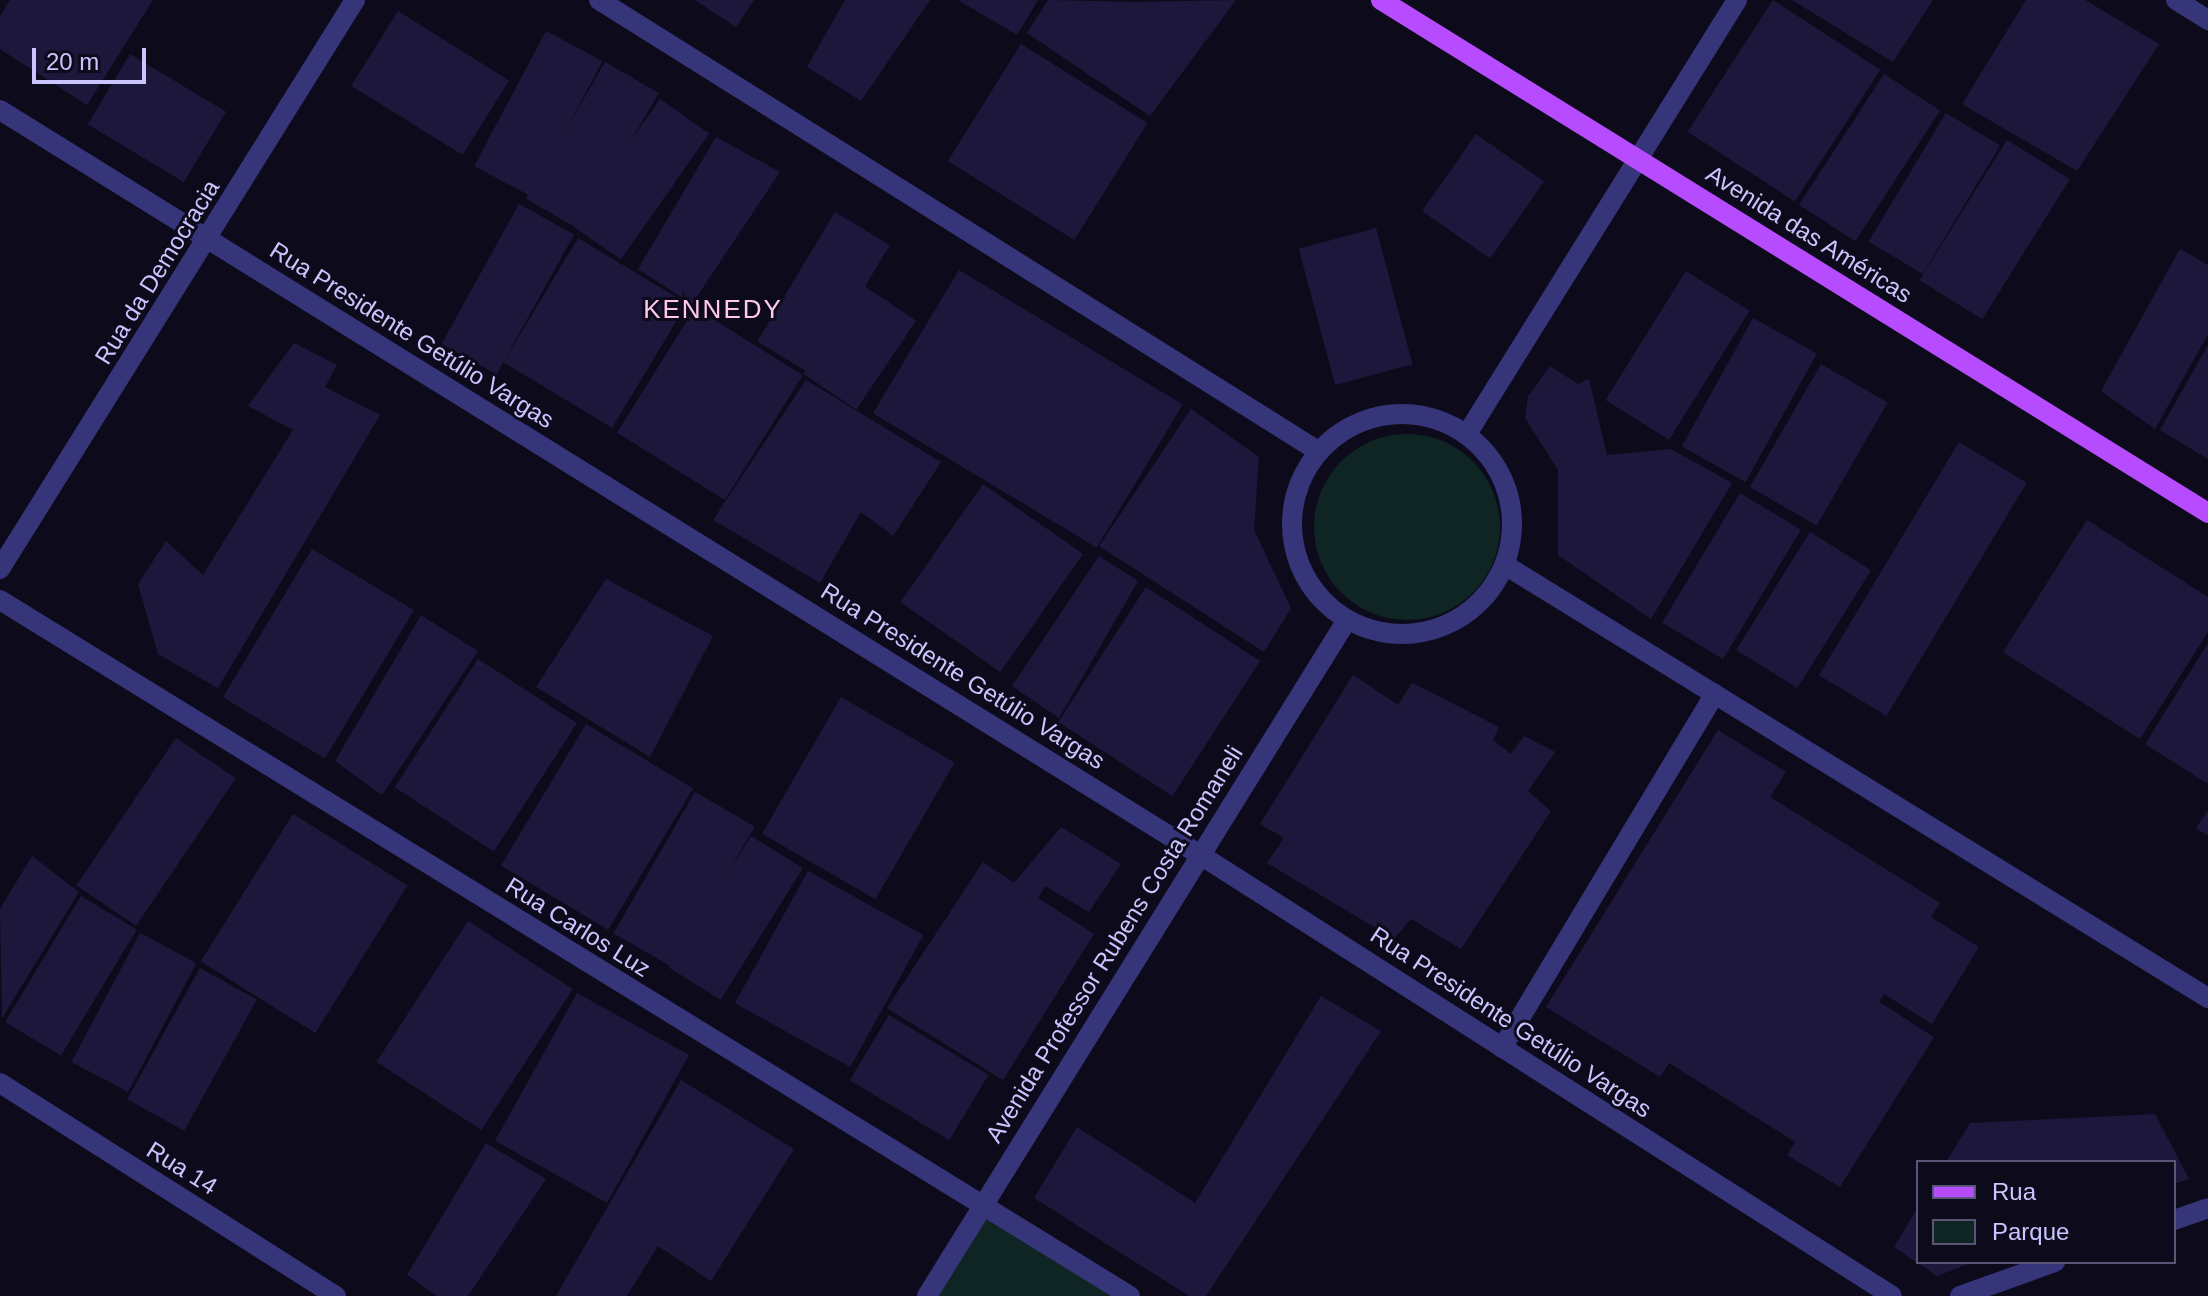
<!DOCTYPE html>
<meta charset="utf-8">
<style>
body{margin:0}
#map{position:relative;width:2208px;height:1296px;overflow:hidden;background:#0d0b1b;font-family:Arial,sans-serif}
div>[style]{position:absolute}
.green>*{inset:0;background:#0e2524}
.round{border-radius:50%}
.building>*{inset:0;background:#1d173c;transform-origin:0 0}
.minor>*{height:20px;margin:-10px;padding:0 10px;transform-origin:10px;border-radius:10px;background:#36357a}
.minor>.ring{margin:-10px;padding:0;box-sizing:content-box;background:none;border:20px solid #36357a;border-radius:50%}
.major>*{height:20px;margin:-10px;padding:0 10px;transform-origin:10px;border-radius:10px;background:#b74cff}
span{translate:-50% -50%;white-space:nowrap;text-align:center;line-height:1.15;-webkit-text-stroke:6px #0d0b1b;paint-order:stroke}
.street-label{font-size:24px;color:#cac5ff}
.neighbourhood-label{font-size:26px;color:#ffc7ec;letter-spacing:2px}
.legend{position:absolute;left:1916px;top:1160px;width:260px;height:104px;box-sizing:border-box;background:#0d0b1b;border:2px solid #595576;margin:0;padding:10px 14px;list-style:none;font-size:24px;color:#cac5ff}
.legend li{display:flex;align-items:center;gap:16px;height:40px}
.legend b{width:40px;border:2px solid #595576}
.scale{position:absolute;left:32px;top:48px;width:114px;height:36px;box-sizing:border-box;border:4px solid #cac5ff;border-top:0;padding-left:10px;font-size:24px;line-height:28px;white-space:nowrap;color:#cac5ff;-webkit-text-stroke:6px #0d0b1b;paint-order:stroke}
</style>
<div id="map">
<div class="green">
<div class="round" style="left:1314px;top:434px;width:186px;height:186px"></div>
<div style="clip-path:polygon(978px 1205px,1130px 1296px,927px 1296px)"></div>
</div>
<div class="building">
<div style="clip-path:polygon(10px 0,153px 0,87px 105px,0 49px,0 16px)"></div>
<div style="clip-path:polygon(695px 0,754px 0,736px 27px)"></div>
<div style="clip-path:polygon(845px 0,930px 0,861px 101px,807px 67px)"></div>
<div style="clip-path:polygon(958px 0,1038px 0,1017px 35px)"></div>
<div style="clip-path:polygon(1048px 0,1135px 2px,1236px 0,1150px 116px,1027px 33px)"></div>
<div style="left:1773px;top:0;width:128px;height:157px;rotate:33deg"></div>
<div style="clip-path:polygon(1792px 0,1933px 0,1893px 62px)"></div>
<div style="clip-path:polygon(2026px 0,2085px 0,2159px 44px,2077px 171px,1962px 104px)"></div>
<div style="left:398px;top:11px;width:131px;height:88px;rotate:32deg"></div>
<div style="left:546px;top:31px;width:64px;height:153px;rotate:28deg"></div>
<div style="left:1021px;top:44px;width:149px;height:138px;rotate:32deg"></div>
<div style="left:130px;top:54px;width:112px;height:82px;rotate:31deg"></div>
<div style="left:605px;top:62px;width:62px;height:158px;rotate:30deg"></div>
<div style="left:1884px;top:74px;width:67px;height:156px;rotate:33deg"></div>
<div style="left:660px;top:99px;width:60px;height:154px;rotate:35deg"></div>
<div style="left:1946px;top:113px;width:63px;height:150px;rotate:31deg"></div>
<div style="left:1476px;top:134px;width:83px;height:94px;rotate:35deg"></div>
<div style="clip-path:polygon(716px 137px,780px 172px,692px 304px,638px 269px)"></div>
<div style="left:2007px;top:140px;width:74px;height:165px;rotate:32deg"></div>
<div style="left:519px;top:204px;width:63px;height:160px;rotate:29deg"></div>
<div style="left:835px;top:212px;width:64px;height:151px;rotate:31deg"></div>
<div style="left:1376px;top:228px;width:141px;height:80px;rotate:75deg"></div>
<div style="left:578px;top:238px;width:127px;height:145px;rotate:31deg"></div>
<div style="clip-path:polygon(2180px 249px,2208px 265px,2208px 334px,2155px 429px,2101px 391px)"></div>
<div style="left:959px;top:270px;width:261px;height:167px;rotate:31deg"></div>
<div style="left:1686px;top:271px;width:75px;height:152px;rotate:32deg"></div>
<div style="left:863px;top:285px;width:64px;height:107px;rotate:34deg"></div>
<div style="left:695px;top:308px;width:127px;height:147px;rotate:32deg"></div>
<div style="left:1753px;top:318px;width:73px;height:147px;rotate:29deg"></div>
<div style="clip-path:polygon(294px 343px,337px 365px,325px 387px,380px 415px,218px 688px,158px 654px,138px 584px,166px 541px,203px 575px,293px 430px,248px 406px)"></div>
<div style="clip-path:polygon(2208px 345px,2208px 459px,2160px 430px)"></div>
<div style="left:1821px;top:364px;width:77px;height:142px;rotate:30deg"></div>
<div style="clip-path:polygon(1550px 366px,1578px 384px,1589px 379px,1607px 455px,1671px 449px,1732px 483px,1651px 619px,1558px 555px,1558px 470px,1525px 418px,1528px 396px)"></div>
<div style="clip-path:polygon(806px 380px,941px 462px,893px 536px,861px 512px,820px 583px,713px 520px)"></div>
<div style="clip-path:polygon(1191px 409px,1259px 457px,1254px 530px,1291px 608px,1264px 652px,1099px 546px)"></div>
<div style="left:1959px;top:442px;width:79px;height:272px;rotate:31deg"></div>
<div style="left:983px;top:484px;width:122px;height:144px;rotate:35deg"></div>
<div style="left:1740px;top:493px;width:71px;height:151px;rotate:31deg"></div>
<div style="clip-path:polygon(2087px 520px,2208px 597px,2208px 632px,2140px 739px,2003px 652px)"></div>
<div style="left:1810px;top:532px;width:72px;height:139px;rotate:32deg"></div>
<div style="left:312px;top:549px;width:119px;height:173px;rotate:31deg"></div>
<div style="clip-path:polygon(1099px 556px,1138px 581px,1059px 718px,1012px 686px)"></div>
<div style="clip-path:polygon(606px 579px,713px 636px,650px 757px,536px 687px)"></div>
<div style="left:1146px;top:587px;width:136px;height:161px;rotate:33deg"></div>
<div style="clip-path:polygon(421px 615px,478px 651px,382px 795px,335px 761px)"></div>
<div style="clip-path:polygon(2208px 643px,2208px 784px,2145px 744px)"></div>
<div style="left:478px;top:659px;width:118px;height:153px;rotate:33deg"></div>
<div style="clip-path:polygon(1353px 675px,1398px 705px,1412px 683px,1499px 727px,1493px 740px,1511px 754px,1524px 736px,1555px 752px,1528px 791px,1551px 811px,1461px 949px,1411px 919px,1394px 939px,1267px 863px,1284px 838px,1260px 824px)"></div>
<div style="left:841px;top:697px;width:131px;height:158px;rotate:30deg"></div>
<div style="left:586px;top:724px;width:125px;height:165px;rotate:31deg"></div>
<div style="clip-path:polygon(1718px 730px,1786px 772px,1770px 797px,1940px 903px,1931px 917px,1979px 947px,1932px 1024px,1884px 994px,1879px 1002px,1934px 1037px,1840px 1187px,1787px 1155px,1795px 1142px,1669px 1063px,1660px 1077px,1546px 1007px)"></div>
<div style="left:176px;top:738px;width:72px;height:178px;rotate:34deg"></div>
<div style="left:695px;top:792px;width:69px;height:163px;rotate:30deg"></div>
<div style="clip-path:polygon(2208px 810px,2208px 836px,2196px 828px)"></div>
<div style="left:293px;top:814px;width:135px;height:174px;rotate:32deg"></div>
<div style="clip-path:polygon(1061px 827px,1121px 864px,1089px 912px,1045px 886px,1038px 898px,1094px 934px,1003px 1080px,887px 1008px,983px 862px,1014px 883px)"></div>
<div style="left:751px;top:836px;width:61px;height:155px;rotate:32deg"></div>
<div style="clip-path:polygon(32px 856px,79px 892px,2px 1018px,0 909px)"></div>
<div style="left:808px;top:871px;width:132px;height:151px;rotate:29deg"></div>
<div style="left:81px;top:896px;width:65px;height:147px;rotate:31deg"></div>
<div style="left:468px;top:921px;width:125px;height:168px;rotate:33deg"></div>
<div style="left:140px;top:933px;width:64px;height:146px;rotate:28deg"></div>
<div style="left:200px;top:968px;width:65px;height:150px;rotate:29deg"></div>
<div style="left:577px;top:993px;width:128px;height:169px;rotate:29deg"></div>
<div style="clip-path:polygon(1321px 996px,1381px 1031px,1206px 1296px,1189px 1296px,1034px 1198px,1077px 1127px,1195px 1203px)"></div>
<div style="left:889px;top:1015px;width:116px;height:76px;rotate:31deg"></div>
<div style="clip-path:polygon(681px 1080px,794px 1149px,711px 1281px,658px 1246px,627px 1296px,556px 1296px)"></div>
<div style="clip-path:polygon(2155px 1114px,2189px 1179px,2174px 1184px,2174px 1162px,1946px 1162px,1970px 1123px)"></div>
<div style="clip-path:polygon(486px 1143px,546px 1179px,468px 1296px,437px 1296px,407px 1275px)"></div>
<div style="clip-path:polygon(1918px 1207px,1918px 1262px,1973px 1262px,1937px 1276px,1894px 1247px)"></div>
</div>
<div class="minor">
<div style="left:599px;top:0;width:849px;rotate:32.1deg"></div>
<div style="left:2176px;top:0;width:38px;rotate:32deg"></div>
<div style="left:0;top:110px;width:1415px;rotate:31.83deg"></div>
<div style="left:1202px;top:856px;width:818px;rotate:32.52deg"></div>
<div class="ring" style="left:1292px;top:414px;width:200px;height:200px"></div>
<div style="left:1467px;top:434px;width:511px;rotate:-58.11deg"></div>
<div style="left:1505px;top:565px;width:826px;rotate:31.63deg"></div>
<div style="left:0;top:569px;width:671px;rotate:-58.04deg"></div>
<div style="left:0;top:600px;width:1327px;rotate:31.63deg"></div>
<div style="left:1502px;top:1048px;width:413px;rotate:-59deg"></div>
<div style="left:0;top:1083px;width:398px;rotate:32.4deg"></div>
<div style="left:2174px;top:1220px;width:36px;rotate:-19deg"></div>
<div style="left:927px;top:1296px;width:796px;rotate:-58.15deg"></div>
<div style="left:1960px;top:1296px;width:101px;rotate:-19.7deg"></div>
</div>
<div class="major">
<div style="left:1381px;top:0;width:973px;rotate:31.81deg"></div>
</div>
<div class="street-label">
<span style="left:1809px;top:234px;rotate:32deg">Avenida das Américas</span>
<span style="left:157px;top:272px;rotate:-58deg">Rua da Democracia</span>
<span style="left:412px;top:335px;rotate:32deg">Rua Presidente Getúlio Vargas</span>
<span style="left:963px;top:676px;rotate:32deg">Rua Presidente Getúlio Vargas</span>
<span style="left:578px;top:927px;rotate:32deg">Rua Carlos Luz</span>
<span style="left:1114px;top:944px;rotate:-58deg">Avenida Professor Rubens Costa Romaneli</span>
<span style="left:1511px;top:1022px;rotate:33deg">Rua Presidente Getúlio Vargas</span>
<span style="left:182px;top:1168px;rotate:32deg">Rua 14</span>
</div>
<div class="neighbourhood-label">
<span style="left:713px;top:310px">KENNEDY</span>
</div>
<ul class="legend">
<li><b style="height:10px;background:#b74cff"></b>Rua</li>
<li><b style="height:22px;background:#0e2524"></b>Parque</li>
</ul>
<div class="scale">20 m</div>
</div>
